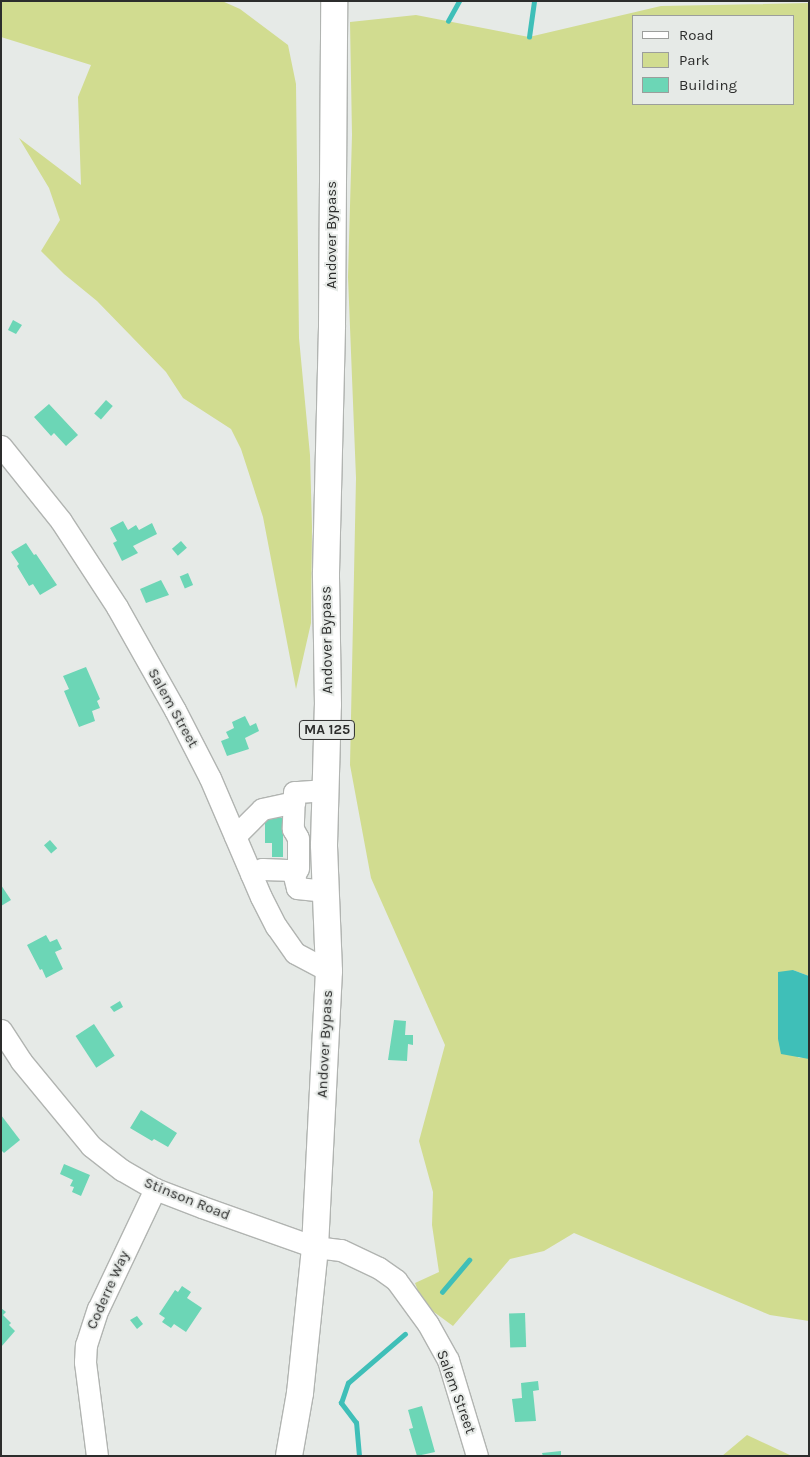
<!DOCTYPE html>
<style>
body{margin:0}
#map{position:relative;width:810px;height:1457px;overflow:hidden;background:#e6eae7;font-family:Karla,sans-serif}
div>[style]{position:absolute}
.green>*{inset:0;background:#d1dc90}
.water>*{inset:0;background:#3fbfb8}
.stream>*{height:4.5px;margin:-2.25px;padding:0 2.25px;transform-origin:2.25px;border-radius:2.25px;background:#3fbfb8}
.building>*{inset:0;background:#6cd6b6;transform-origin:0 0}
.roads{filter:drop-shadow(1px 0 #b1b4b1) drop-shadow(-1px 0 #b1b4b1) drop-shadow(0 1px #b1b4b1) drop-shadow(0 -1px #b1b4b1)}
.minor>*{height:21px;margin:-10.5px;padding:0 10.5px;transform-origin:10.5px;border-radius:10.5px;background:#fff}
.major>*{height:26px;margin:-13px;padding:0 13px;transform-origin:13px;border-radius:13px;background:#fff}
span{translate:-50% -50%;white-space:nowrap;text-align:center;line-height:1.15;-webkit-text-stroke:4px #e6eae7;paint-order:stroke}
.shield-label span{padding:1px 4px;background:#e6eae7;border:1px solid;border-radius:4px;-webkit-text-stroke-width:0}
.shield-label{font-size:14px;color:#2c2d2c;font-weight:700}
.street-label{font-size:15px;color:#2c2d2c}
.frame{position:absolute;inset:0;border:2px solid #2c2d2c;pointer-events:none}
.legend{position:absolute;left:632px;top:15px;width:162px;height:90px;box-sizing:border-box;background:#e6eae7;border:1px solid #9c9e9c;margin:0;padding:6px 9px;list-style:none;font-size:15px;color:#2c2d2c}
.legend li{display:flex;align-items:center;gap:10px;height:25px}
.legend b{width:25px;border:1px solid #9c9e9c}
</style>
<div id="map">
<div class="green">
<div style="clip-path:polygon(1px 1px,222px 1px,240px 9px,288px 45px,296px 84px,299px 338px,310px 455px,312px 527px,311px 623px,296px 689px,263px 517px,241px 449px,231px 429px,183px 398px,166px 372px,97px 301px,64px 274px,41px 251px,60px 220px,49px 188px,19px 138px,81px 185px,78px 97px,91px 65px,1px 37px)"></div>
<div style="clip-path:polygon(evenodd,809px 3px,809px 976px,793px 970px,779px 1010px,778px 1039px,799px 1058px,809px 1057px,809px 1321px,770px 1315px,574px 1233px,544px 1251px,510px 1259px,453px 1326px,423px 1304px,415px 1283px,439px 1272px,432px 1225px,433px 1192px,419px 1141px,445px 1045px,371px 878px,350px 765px,356px 478px,348px 277px,352px 135px,350px 22px,416px 15px,529px 37px,661px 6px,809px 3px,634px 16px,794px 16px,794px 104px,634px 104px,634px 16px)"></div>
<div style="clip-path:polygon(747px 1435px,792px 1456px,722px 1456px)"></div>
</div>
<div class="water">
<div style="clip-path:polygon(793px 970px,809px 976px,809px 1059px,781px 1054px,778px 1039px,778px 972px)"></div>
</div>
<div class="stream">
<div style="left:448px;top:21px;width:23px;rotate:-61deg"></div>
<div style="left:529px;top:37px;width:36px;rotate:-82deg"></div>
<div style="left:442px;top:1292px;width:42px;rotate:-49.8deg"></div>
<div style="left:359px;top:1456px;width:33px;rotate:-95deg"></div>
<div style="left:356px;top:1423px;width:25px;rotate:-127deg"></div>
<div style="left:341px;top:1403px;width:21px;rotate:-71deg"></div>
<div style="left:348px;top:1383px;width:75px;rotate:-40.7deg"></div>
</div>
<div class="building">
<div style="clip-path:polygon(13px 320px,22px 325px,16px 334px,8px 330px)"></div>
<div style="left:106px;top:400px;width:9px;height:18px;rotate:41deg"></div>
<div style="clip-path:polygon(49px 404px,78px 435px,66px 446px,54px 433px,51px 436px,34px 417px)"></div>
<div style="clip-path:polygon(123px 521px,128px 530px,136px 525px,139px 530px,152px 523px,157px 534px,133px 546px,138px 553px,122px 561px,113px 543px,117px 541px,110px 528px)"></div>
<div style="left:181px;top:541px;width:9px;height:12px;rotate:49deg"></div>
<div style="clip-path:polygon(26px 543px,34px 555px,36px 554px,57px 585px,40px 595px,33px 584px,29px 586px,17px 566px,19px 564px,11px 552px)"></div>
<div style="left:188px;top:573px;width:13px;height:9px;rotate:67deg"></div>
<div style="clip-path:polygon(161px 580px,169px 595px,146px 603px,140px 589px)"></div>
<div style="clip-path:polygon(86px 667px,100px 699px,97px 701px,100px 708px,92px 711px,95px 721px,79px 727px,64px 691px,69px 689px,63px 676px)"></div>
<div style="clip-path:polygon(245px 716px,250px 726px,256px 723px,259px 731px,245px 738px,249px 749px,227px 756px,221px 741px,229px 738px,226px 732px,234px 728px,232px 722px)"></div>
<div style="clip-path:polygon(265px 818px,283px 818px,283px 857px,272px 857px,272px 843px,265px 843px)"></div>
<div style="left:50px;top:840px;width:11px;height:8px;rotate:49deg"></div>
<div style="clip-path:polygon(1px 885px,11px 900px,1px 906px)"></div>
<div style="clip-path:polygon(46px 935px,50px 942px,57px 939px,62px 949px,55px 952px,63px 969px,46px 978px,42px 969px,40px 970px,27px 945px)"></div>
<div style="clip-path:polygon(120px 1001px,123px 1007px,114px 1012px,110px 1007px)"></div>
<div style="clip-path:polygon(394px 1020px,406px 1021px,405px 1035px,413px 1035px,413px 1045px,408px 1044px,407px 1061px,388px 1060px)"></div>
<div style="left:94px;top:1024px;width:38px;height:22px;rotate:57deg"></div>
<div style="clip-path:polygon(141px 1110px,177px 1133px,168px 1147px,154px 1139px,152px 1141px,130px 1128px)"></div>
<div style="clip-path:polygon(1px 1115px,20px 1140px,4px 1153px,1px 1150px)"></div>
<div style="clip-path:polygon(64px 1164px,90px 1175px,81px 1196px,72px 1192px,74px 1187px,70px 1186px,73px 1180px,60px 1174px)"></div>
<div style="clip-path:polygon(182px 1286px,191px 1292px,187px 1298px,202px 1308px,186px 1332px,174px 1324px,171px 1328px,162px 1322px,165px 1318px,159px 1314px,175px 1290px,178px 1292px)"></div>
<div style="clip-path:polygon(1px 1308px,6px 1312px,3px 1315px,11px 1323px,9px 1325px,15px 1331px,1px 1347px)"></div>
<div style="left:525px;top:1313px;width:34px;height:16px;rotate:88deg"></div>
<div style="clip-path:polygon(137px 1316px,143px 1324px,137px 1329px,130px 1320px)"></div>
<div style="clip-path:polygon(538px 1381px,539px 1390px,533px 1391px,536px 1421px,515px 1422px,512px 1399px,522px 1398px,521px 1383px)"></div>
<div style="clip-path:polygon(422px 1406px,435px 1452px,417px 1456px,409px 1429px,413px 1428px,408px 1410px)"></div>
<div style="clip-path:polygon(561px 1451px,561px 1456px,543px 1456px,542px 1453px)"></div>
</div>
<div class="roads">
<div class="minor">
<div style="left:1px;top:446px;width:96px;rotate:51.3deg"></div>
<div style="left:61px;top:521px;width:103px;rotate:56.9deg"></div>
<div style="left:117px;top:607px;width:118px;rotate:60.6deg"></div>
<div style="left:175px;top:710px;width:76px;rotate:62.8deg"></div>
<div style="left:210px;top:778px;width:129px;rotate:66.8deg"></div>
<div style="left:261px;top:897px;width:33px;rotate:63deg"></div>
<div style="left:276px;top:926px;width:33px;rotate:55deg"></div>
<div style="left:295px;top:953px;width:38px;rotate:28deg"></div>
<div style="left:326px;top:790px;width:32px;rotate:176deg"></div>
<div style="left:294px;top:792px;width:37px;rotate:92deg"></div>
<div style="left:293px;top:829px;width:10px;rotate:61deg"></div>
<div style="left:298px;top:838px;width:30px;rotate:90deg"></div>
<div style="left:298px;top:868px;width:9px;rotate:117deg"></div>
<div style="left:294px;top:876px;width:12px;rotate:76deg"></div>
<div style="left:297px;top:888px;width:29px;rotate:6deg"></div>
<div style="left:235px;top:836px;width:38px;rotate:-45deg"></div>
<div style="left:262px;top:809px;width:33px;rotate:-12deg"></div>
<div style="left:251px;top:874px;width:12px;rotate:-24deg"></div>
<div style="left:262px;top:869px;width:25px;rotate:2deg"></div>
<div style="left:1px;top:1030px;width:37px;rotate:57deg"></div>
<div style="left:21px;top:1061px;width:110px;rotate:50.5deg"></div>
<div style="left:91px;top:1146px;width:39px;rotate:38deg"></div>
<div style="left:122px;top:1170px;width:38px;rotate:30deg"></div>
<div style="left:155px;top:1189px;width:50px;rotate:21deg"></div>
<div style="left:202px;top:1207px;width:120px;rotate:19.5deg"></div>
<div style="left:315px;top:1247px;width:26px;rotate:7deg"></div>
<div style="left:341px;top:1250px;width:42px;rotate:25.3deg"></div>
<div style="left:379px;top:1268px;width:21px;rotate:35deg"></div>
<div style="left:396px;top:1280px;width:54px;rotate:54deg"></div>
<div style="left:428px;top:1324px;width:41px;rotate:60.9deg"></div>
<div style="left:448px;top:1360px;width:100px;rotate:73.2deg"></div>
<div style="left:97px;top:1456px;width:95px;rotate:-97.3deg"></div>
<div style="left:85px;top:1362px;width:17px;rotate:-87deg"></div>
<div style="left:86px;top:1345px;width:38px;rotate:-72deg"></div>
<div style="left:98px;top:1309px;width:133px;rotate:-64.6deg"></div>
</div>
<div class="major">
<div style="left:289px;top:1456px;width:64px;rotate:-80.1deg"></div>
<div style="left:300px;top:1393px;width:147px;rotate:-84.1deg"></div>
<div style="left:315px;top:1247px;width:276px;rotate:-87.1deg"></div>
<div style="left:329px;top:971px;width:126px;rotate:-92.3deg"></div>
<div style="left:324px;top:845px;width:140px;rotate:-88.4deg"></div>
<div style="left:328px;top:705px;width:132px;rotate:-90.9deg"></div>
<div style="left:326px;top:573px;width:248px;rotate:-88.6deg"></div>
<div style="left:332px;top:325px;width:324px;rotate:-89.6deg"></div>
</div>
</div>
<div class="shield-label">
<span style="left:327px;top:730px">MA 125</span>
</div>
<div class="street-label">
<span style="left:332px;top:235px;rotate:-90deg">Andover Bypass</span>
<span style="left:327px;top:640px;rotate:-91deg">Andover Bypass</span>
<span style="left:173px;top:708px;rotate:61deg">Salem Street</span>
<span style="left:325px;top:1044px;rotate:-87deg">Andover Bypass</span>
<span style="left:187px;top:1199px;rotate:22deg">Stinson Road</span>
<span style="left:108px;top:1290px;rotate:-66deg">Coderre Way</span>
<span style="left:456px;top:1392px;rotate:70deg">Salem Street</span>
</div>
<div class="frame"></div>
<ul class="legend">
<li><b style="height:6px;background:#fff"></b>Road</li>
<li><b style="height:14px;background:#d1dc90"></b>Park</li>
<li><b style="height:14px;background:#6cd6b6"></b>Building</li>
</ul>
</div>
